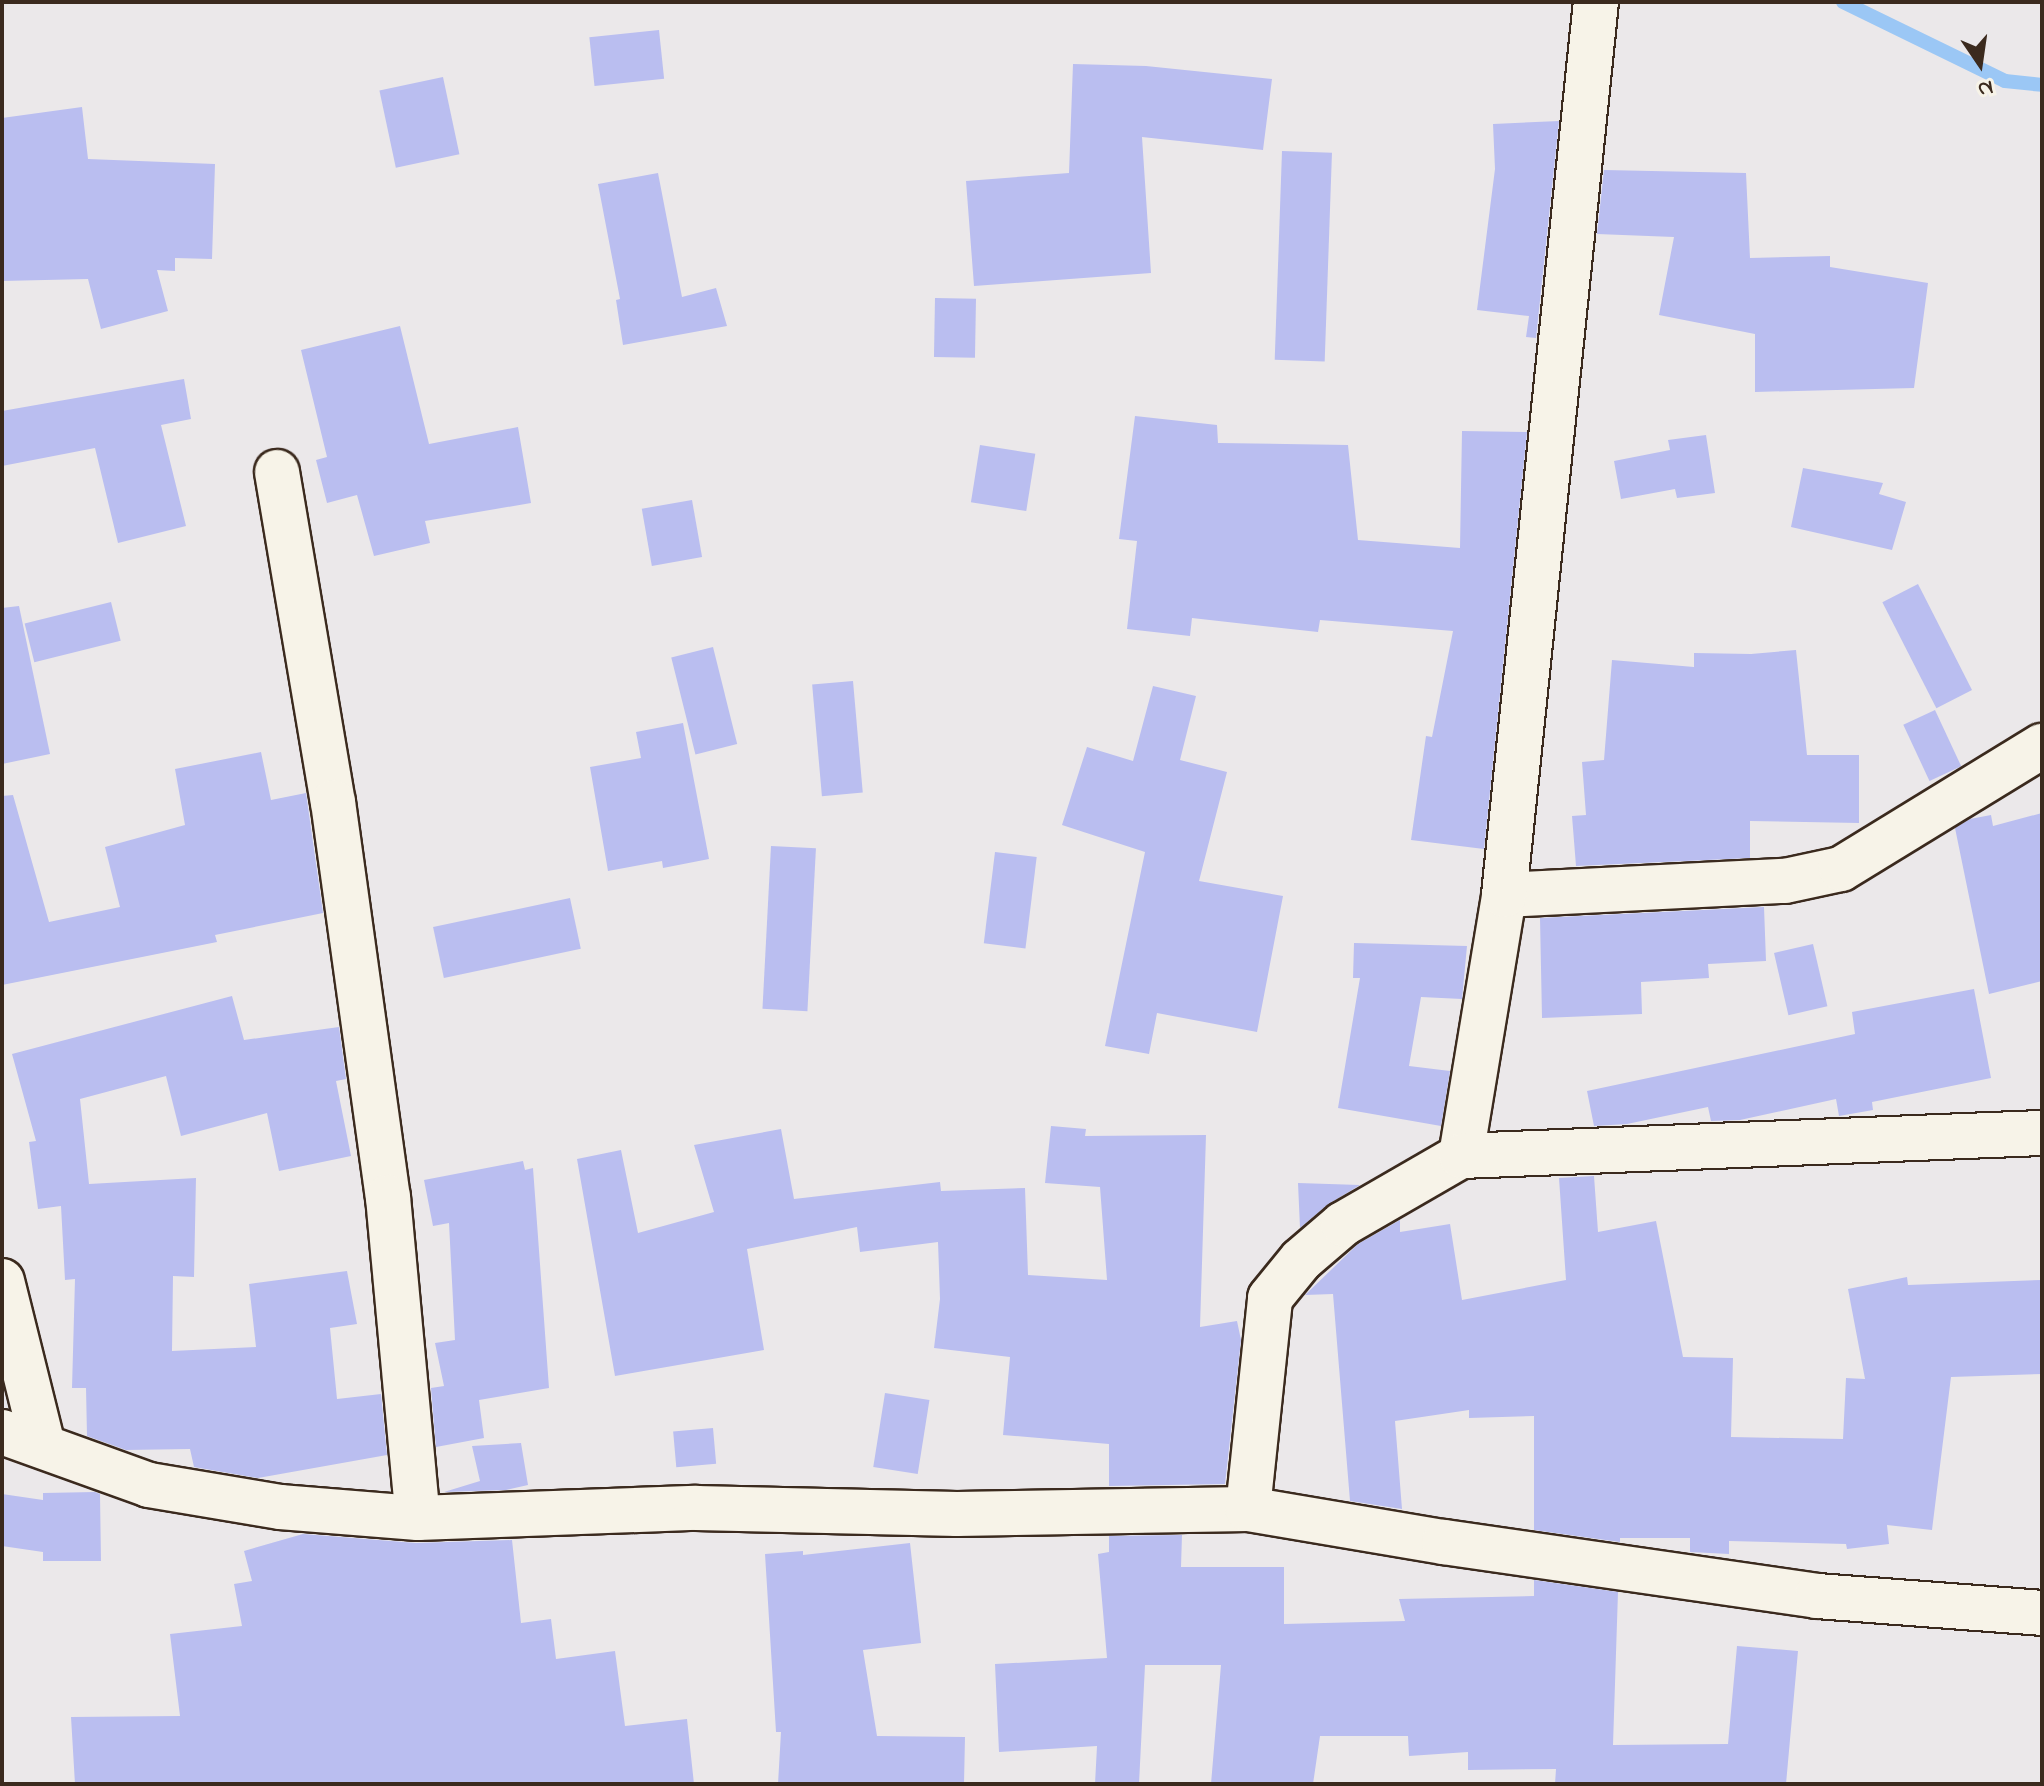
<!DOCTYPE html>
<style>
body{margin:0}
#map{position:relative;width:2044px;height:1786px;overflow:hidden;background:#ebe8ea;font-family:"Indie Flower",sans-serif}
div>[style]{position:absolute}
.stream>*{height:14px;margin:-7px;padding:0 7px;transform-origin:7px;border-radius:7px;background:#9bc7f5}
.building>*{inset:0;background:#babef0;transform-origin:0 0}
.roads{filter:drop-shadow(2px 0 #3b2a1e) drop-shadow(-2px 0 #3b2a1e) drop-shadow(0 2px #3b2a1e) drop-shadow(0 -2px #3b2a1e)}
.street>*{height:44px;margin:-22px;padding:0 22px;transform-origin:22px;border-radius:22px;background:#f7f3e8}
span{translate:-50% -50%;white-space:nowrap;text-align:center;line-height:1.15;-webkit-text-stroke:8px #f7f3e8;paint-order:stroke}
.frame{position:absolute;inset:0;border:4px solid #3b2a1e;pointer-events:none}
.north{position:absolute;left:1940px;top:24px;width:80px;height:80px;-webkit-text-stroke:6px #f7f3e8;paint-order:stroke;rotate:167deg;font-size:22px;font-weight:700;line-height:32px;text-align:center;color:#3b2a1e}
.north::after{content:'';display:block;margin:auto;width:28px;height:36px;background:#3b2a1e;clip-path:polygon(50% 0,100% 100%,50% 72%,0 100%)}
</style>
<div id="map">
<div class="stream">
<div style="left:1843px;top:2px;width:180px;rotate:26deg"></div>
<div style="left:2005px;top:81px;width:37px;rotate:6deg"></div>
</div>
<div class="building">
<div style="left:659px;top:30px;width:49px;height:70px;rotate:84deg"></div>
<div style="clip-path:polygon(1073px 64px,1146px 66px,1272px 79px,1263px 150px,1142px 137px,1151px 273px,974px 286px,966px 181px,1069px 173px)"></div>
<div style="left:443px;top:77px;width:79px;height:65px;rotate:78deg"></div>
<div style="clip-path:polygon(82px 107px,88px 159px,215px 164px,212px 259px,175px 258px,175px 271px,157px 270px,168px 311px,101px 329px,88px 279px,2px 281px,2px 118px)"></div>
<div style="clip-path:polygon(1559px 121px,1536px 338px,1526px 337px,1529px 316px,1477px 310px,1495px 169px,1493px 124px)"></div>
<div style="left:1282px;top:151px;width:50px;height:209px;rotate:2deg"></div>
<div style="clip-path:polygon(1604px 170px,1746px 173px,1750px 258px,1830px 256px,1830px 267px,1928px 283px,1914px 388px,1755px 392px,1755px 334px,1659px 315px,1674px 237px,1597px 234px)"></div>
<div style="clip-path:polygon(658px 173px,682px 297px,716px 288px,727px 326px,623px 345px,616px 300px,620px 299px,598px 184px)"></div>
<div style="left:935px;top:298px;width:41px;height:59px;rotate:1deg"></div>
<div style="clip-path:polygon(400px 326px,429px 444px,518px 427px,531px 503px,425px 521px,430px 543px,374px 556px,357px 495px,327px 503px,316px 460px,327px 457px,301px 350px)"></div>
<div style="clip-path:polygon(184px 379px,191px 419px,161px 425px,186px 526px,118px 543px,95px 448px,2px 466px,2px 411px)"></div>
<div style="clip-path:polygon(1135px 416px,1217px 425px,1218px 443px,1348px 445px,1358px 540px,1460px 548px,1462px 431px,1527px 432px,1484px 849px,1411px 840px,1426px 736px,1432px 737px,1453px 631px,1320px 620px,1318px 632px,1192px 618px,1190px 636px,1127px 629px,1137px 541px,1119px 539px)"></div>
<div style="clip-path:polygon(1706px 435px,1715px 493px,1677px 498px,1675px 489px,1621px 499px,1614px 461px,1670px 450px,1668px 440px)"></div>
<div style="left:980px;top:445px;width:56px;height:58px;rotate:9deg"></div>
<div style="clip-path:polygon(1803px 468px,1883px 483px,1879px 494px,1906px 502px,1892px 550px,1791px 527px)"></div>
<div style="left:692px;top:500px;width:58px;height:51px;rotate:80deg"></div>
<div style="left:1918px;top:584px;width:119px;height:40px;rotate:63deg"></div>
<div style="left:111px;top:602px;width:40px;height:89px;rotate:76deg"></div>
<div style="clip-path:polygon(19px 606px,50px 754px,2px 764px,2px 608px)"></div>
<div style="left:713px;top:647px;width:100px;height:43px;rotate:76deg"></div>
<div style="clip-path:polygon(1796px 650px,1807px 755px,1859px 755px,1859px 823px,1750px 821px,1750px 858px,1576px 866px,1572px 816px,1586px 815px,1582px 762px,1604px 760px,1612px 660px,1694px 667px,1694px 653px,1751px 654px)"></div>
<div style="left:853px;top:681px;width:112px;height:41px;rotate:85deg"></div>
<div style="clip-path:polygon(1153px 686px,1196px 696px,1180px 760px,1227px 772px,1199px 881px,1283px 896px,1257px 1032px,1157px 1013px,1149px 1054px,1105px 1046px,1145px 852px,1062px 825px,1087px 747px,1133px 761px)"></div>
<div style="left:1935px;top:710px;width:62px;height:35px;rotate:65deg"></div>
<div style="clip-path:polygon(683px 723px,709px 859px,663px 868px,662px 861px,608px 871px,590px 767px,641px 758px,636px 732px)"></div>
<div style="clip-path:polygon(261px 752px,271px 800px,306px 793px,323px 913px,215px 935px,217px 942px,2px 985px,2px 796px,13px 795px,49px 922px,120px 907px,105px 847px,185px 825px,175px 769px)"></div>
<div style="clip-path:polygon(2042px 813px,2042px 981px,1989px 994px,1955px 828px,1970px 819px,1991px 815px,1993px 826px)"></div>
<div style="left:771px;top:846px;width:45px;height:163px;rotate:3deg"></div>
<div style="left:995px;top:852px;width:42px;height:92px;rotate:7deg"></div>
<div style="left:570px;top:898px;width:52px;height:140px;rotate:78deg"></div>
<div style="clip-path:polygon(1764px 907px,1766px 961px,1708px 964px,1709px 978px,1641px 982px,1642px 1014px,1542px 1018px,1540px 918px)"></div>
<div style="clip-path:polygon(1354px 943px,1467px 946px,1462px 999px,1421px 997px,1409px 1066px,1450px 1071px,1441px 1126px,1338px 1108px,1360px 978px,1353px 978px)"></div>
<div style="left:1813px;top:944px;width:64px;height:40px;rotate:77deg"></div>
<div style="clip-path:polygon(1974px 989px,1991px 1078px,1872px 1102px,1873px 1110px,1839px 1116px,1836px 1099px,1740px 1120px,1711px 1121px,1708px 1107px,1627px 1124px,1594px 1126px,1587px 1091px,1855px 1034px,1852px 1012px)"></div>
<div style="clip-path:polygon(232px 996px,244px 1040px,339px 1027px,346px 1079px,336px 1081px,351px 1156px,279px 1171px,267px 1113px,181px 1136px,166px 1076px,80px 1099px,89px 1184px,196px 1178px,194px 1277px,173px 1276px,172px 1351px,256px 1347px,249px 1284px,347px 1271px,357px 1324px,330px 1328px,337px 1399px,381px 1394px,387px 1455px,258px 1478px,194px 1467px,190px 1449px,126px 1450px,87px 1436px,86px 1388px,72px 1388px,75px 1279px,65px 1280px,61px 1206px,38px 1209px,29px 1142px,36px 1141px,12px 1054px)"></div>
<div style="clip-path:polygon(1051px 1126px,1086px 1129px,1085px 1136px,1206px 1135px,1200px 1327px,1237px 1321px,1241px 1340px,1225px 1484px,1109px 1486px,1109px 1444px,1003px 1435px,1010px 1357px,934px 1348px,940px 1299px,938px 1242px,860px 1252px,857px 1227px,747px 1249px,764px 1350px,615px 1376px,577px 1159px,621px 1150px,638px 1233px,714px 1212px,694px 1145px,781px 1129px,794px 1199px,940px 1182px,941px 1191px,1025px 1188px,1028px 1275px,1107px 1280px,1100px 1187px,1045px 1183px)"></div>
<div style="clip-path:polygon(523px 1161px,525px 1170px,533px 1168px,549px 1388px,479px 1400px,484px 1438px,436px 1447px,431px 1388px,444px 1386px,435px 1343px,455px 1340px,449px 1223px,433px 1226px,424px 1180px)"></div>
<div style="clip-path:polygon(1594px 1176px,1598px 1232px,1656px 1221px,1683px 1357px,1733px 1358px,1731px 1437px,1843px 1439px,1846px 1378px,1865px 1379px,1848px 1289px,1907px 1277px,1908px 1285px,2041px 1280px,2042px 1374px,1951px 1377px,1932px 1530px,1887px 1525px,1889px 1544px,1847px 1549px,1846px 1544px,1729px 1541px,1729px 1554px,1690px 1552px,1690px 1538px,1620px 1538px,1620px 1542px,1534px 1530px,1534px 1416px,1469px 1418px,1469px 1410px,1395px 1421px,1402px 1509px,1350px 1501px,1333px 1294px,1305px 1295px,1358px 1244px,1400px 1220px,1400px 1232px,1450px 1224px,1462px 1300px,1566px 1280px,1559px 1178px)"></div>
<div style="clip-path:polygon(1298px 1183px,1360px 1185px,1327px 1205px,1300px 1228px)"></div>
<div style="left:885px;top:1393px;width:45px;height:75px;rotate:9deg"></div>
<div style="left:713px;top:1428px;width:36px;height:40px;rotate:85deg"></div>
<div style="clip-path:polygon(521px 1443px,528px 1485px,506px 1490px,444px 1492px,480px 1481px,472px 1446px)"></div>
<div style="clip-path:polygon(95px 1492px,100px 1494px,101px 1561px,43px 1561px,43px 1552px,2px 1546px,2px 1494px,43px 1500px,43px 1493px)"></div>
<div style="clip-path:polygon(303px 1534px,416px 1543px,512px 1540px,521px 1623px,551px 1619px,556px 1659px,615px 1651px,625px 1726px,687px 1719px,694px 1784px,75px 1784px,71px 1717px,180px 1716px,170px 1634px,242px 1626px,234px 1584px,252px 1581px,244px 1551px)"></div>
<div style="clip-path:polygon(1182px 1535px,1181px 1567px,1284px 1567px,1284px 1624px,1405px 1621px,1399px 1599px,1534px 1596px,1534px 1580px,1618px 1592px,1613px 1745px,1728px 1744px,1737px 1646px,1798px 1651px,1786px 1784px,1555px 1784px,1556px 1769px,1468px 1770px,1468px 1752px,1409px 1756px,1408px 1736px,1320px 1736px,1313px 1784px,1211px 1784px,1221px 1665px,1145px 1665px,1139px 1784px,1095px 1784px,1097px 1746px,999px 1752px,995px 1664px,1107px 1658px,1098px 1554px,1109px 1552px,1109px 1536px)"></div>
<div style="clip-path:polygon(910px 1543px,921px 1643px,863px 1650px,877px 1736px,965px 1737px,964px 1784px,778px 1784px,781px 1732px,776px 1732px,765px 1554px,803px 1551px,803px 1555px)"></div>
</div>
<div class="roads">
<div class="street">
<div style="left:277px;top:472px;width:335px;rotate:80.4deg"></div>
<div style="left:333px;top:802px;width:399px;rotate:82.1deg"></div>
<div style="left:388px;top:1197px;width:322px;rotate:84.7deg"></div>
<div style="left:1504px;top:895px;width:281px;rotate:-2.9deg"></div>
<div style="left:1785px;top:881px;width:57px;rotate:-12.1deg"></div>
<div style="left:1841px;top:869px;width:236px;rotate:-31.5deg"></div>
<div style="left:1461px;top:1156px;width:265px;rotate:-80.6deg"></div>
<div style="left:1504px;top:895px;width:898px;rotate:-84.12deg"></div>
<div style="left:2px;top:1281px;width:169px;rotate:76deg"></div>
<div style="left:2px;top:1432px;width:156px;rotate:19.8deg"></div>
<div style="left:149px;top:1485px;width:133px;rotate:9.5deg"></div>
<div style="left:280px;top:1507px;width:138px;rotate:4.6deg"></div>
<div style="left:418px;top:1518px;width:278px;rotate:-2.1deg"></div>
<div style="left:696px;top:1508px;width:261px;rotate:1.3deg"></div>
<div style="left:957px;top:1514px;width:291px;rotate:-1deg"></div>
<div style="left:1248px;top:1509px;width:199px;rotate:9.6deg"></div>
<div style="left:1444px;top:1542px;width:377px;rotate:8.2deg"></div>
<div style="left:1817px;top:1596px;width:226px;rotate:4.3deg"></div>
<div style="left:1248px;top:1509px;width:212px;rotate:-84deg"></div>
<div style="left:1270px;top:1298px;width:49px;rotate:-50.8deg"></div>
<div style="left:1301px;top:1260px;width:55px;rotate:-40.6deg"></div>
<div style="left:1343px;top:1224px;width:136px;rotate:-30deg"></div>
<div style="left:1461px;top:1156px;width:581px;rotate:-2.27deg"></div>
</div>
</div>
<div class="frame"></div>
<div class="north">N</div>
</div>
